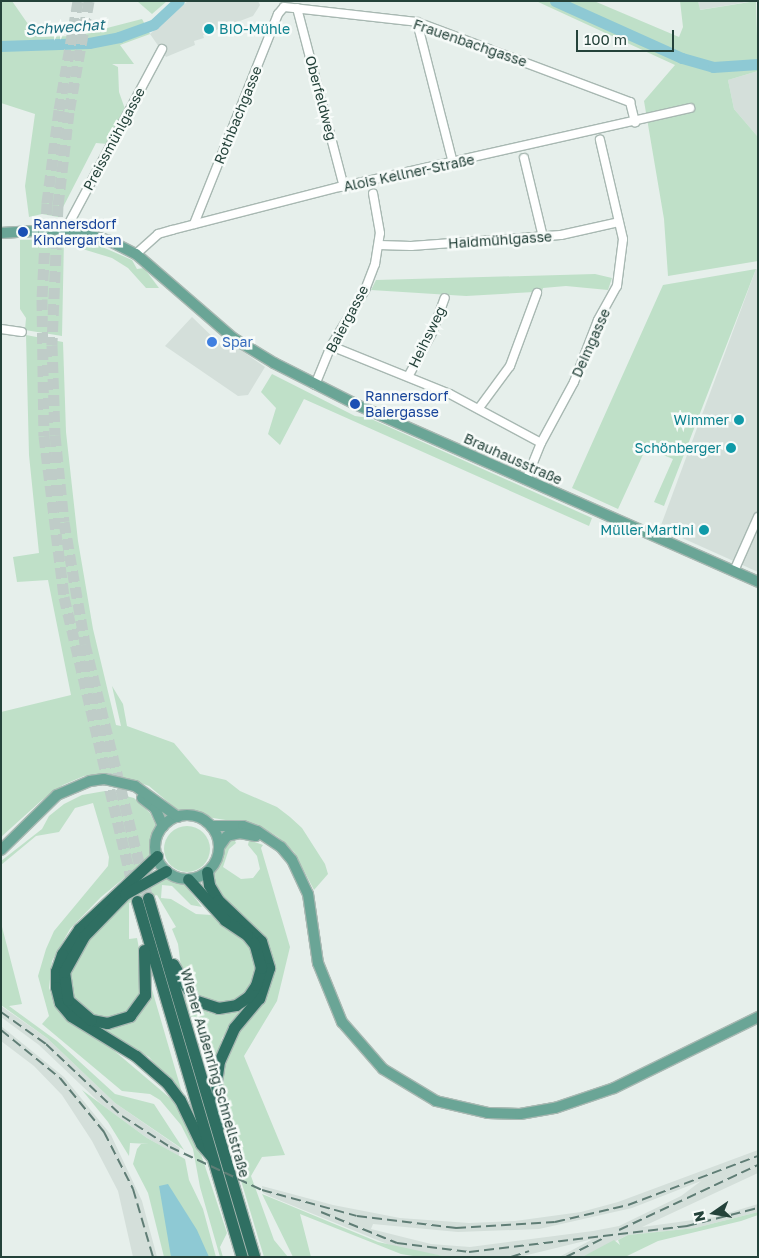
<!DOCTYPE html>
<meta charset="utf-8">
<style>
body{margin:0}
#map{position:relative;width:759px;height:1258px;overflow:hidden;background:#e6efeb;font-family:"Golos Text",sans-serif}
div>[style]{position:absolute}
.built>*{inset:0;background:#d4dfda}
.green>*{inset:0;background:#bfe0c8}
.round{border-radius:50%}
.water>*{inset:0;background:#8ec9d4}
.river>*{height:11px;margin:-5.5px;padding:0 5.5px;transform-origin:5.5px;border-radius:5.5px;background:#8ec9d4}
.highway-tunnel>*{height:11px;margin-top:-5.5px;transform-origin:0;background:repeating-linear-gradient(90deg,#bfccc8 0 11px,transparent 0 16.5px)}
.roads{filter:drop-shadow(1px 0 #a8b8b2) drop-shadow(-1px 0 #a8b8b2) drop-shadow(0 1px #a8b8b2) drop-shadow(0 -1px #a8b8b2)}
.minor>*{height:8px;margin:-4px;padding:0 4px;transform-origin:4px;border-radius:4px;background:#fff}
.major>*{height:10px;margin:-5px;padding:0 5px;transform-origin:5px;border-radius:5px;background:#6aa596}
.major>.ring{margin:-5px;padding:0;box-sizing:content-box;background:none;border:10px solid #6aa596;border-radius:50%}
.highway>*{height:11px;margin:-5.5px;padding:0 5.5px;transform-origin:5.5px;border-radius:5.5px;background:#2f6f62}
.rail>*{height:2px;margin-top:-1px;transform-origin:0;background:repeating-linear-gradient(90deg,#5f7d75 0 10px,transparent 0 15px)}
.dots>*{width:14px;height:14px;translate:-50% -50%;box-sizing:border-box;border:2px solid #f7fbf9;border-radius:50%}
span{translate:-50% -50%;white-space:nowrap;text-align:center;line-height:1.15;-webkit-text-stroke:5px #f7fbf9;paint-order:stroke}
.culture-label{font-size:14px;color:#0d838f}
.left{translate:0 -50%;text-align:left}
.right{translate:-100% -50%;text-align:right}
.street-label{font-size:14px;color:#24423a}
.transit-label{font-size:14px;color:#164399}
.shop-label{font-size:14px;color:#366cbe}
.water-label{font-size:15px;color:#1c6f80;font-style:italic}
.frame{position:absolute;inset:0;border:2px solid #24423a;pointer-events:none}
.north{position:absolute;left:689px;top:1188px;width:50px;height:50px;-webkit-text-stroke:4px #f7fbf9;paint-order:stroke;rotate:257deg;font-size:14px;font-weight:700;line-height:20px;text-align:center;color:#24423a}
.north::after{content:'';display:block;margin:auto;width:18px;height:22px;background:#24423a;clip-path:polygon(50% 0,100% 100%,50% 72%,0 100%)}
.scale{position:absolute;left:576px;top:30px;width:98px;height:22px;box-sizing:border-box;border:2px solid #24423a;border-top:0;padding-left:6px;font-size:15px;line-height:18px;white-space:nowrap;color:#24423a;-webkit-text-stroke:4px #f7fbf9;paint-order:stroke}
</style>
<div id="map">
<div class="built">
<div style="clip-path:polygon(188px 1px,258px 1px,260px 5px,253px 16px,203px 35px,204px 38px,194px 41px,195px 45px,166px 57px,150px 34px)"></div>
<div style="clip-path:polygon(698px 1px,754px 1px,699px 10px)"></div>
<div style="clip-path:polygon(758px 71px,758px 137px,734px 109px,728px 80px)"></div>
<div style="clip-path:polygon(756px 269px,758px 270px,758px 572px,660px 528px)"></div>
<div style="clip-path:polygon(192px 317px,220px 344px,225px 339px,265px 367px,248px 395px,238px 396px,165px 346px)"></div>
<div style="clip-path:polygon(1px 1006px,47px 1038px,115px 1103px,180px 1148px,179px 1156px,147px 1138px,101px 1104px,39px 1045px,1px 1017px)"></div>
<div style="clip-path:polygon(1px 1026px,64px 1077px,111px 1135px,142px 1201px,157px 1257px,133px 1257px,118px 1191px,92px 1141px,62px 1095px,34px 1066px,1px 1041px)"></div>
<div style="clip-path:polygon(evenodd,758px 1150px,758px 1173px,642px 1227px,715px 1217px,758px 1204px,758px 1212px,695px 1228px,628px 1235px,582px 1257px,559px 1257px,593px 1239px,519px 1257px,443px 1256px,397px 1248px,269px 1196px,263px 1193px,262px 1186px,333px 1205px,400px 1218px,469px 1223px,515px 1221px,581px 1212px,618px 1202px,758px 1150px,701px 1181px,681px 1196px,619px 1226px,593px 1231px,470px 1247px,431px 1244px,371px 1229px,373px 1224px,458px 1232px,539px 1229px,632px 1208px,701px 1181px)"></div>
</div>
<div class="green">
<div style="clip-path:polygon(1px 1px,12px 1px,37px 37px,76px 36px,142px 19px,150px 34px,120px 45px,134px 64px,112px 64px,118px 67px,119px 92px,125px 109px,108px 144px,96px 143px,58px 217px,42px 214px,29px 217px,25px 186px,35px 114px,1px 103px)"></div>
<div style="clip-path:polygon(137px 1px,167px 1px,152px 14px)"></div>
<div style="clip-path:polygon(536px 1px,594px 1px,679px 37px,683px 27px,680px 1px,698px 1px,700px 10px,756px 1px,758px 71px,728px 80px,734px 109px,758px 137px,758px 261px,668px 276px,664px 219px,644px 101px,675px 65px)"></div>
<div style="clip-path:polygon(64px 239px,62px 336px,25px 330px,26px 318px,20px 309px,20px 240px)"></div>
<div style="clip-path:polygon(75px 239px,91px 242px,132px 260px,137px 269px,144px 268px,159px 288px,146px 288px,128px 268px,112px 258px,76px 247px)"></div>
<div style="clip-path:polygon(756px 269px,664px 506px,654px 502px,673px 459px,646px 448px,618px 509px,572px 488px,663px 285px)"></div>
<div style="clip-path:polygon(595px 274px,612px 278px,608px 290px,566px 286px,543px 288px,541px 295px,534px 292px,466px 296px,371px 290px,376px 280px)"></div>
<div style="clip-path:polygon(26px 335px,63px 342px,66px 432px,78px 541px,93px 629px,116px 725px,121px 726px,112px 686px,123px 704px,127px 726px,174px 743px,200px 774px,226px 780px,240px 791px,277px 807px,290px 817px,302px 828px,325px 864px,328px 874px,314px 890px,294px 852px,278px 837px,258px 825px,181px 813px,149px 786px,114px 774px,84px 776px,63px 785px,42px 800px,1px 837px,1px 712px,71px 695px,48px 580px,17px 582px,13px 557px,39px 553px,29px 455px)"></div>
<div style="clip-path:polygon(272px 374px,355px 416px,369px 418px,592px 518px,589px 526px,304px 399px,280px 445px,268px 434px,276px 408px,261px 392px)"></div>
<div style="clip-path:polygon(105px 791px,134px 798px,150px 813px,156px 825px,150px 844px,151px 856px,101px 897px,70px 929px,52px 961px,49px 988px,57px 1009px,67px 1021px,111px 1048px,177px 1104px,199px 1148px,227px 1233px,220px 1247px,223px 1257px,220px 1257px,200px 1187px,193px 1149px,181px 1125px,160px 1100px,150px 1094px,122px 1091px,42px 1024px,49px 1016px,38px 976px,46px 949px,54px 931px,108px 866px,109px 857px,93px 803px,75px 808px,59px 832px,36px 836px,1px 865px,1px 861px,42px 829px,49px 816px,64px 804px,82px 795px)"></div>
<div class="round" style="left:164px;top:826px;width:46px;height:46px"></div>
<div style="clip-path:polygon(234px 839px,236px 843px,229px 849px,223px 867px,241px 879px,253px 878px,260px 869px,257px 856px,248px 845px,249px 840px,263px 845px,261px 848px,290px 947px,277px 1001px,244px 1056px,285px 1155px,262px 1157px,251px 1176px,274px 1240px,288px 1257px,264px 1257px,221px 1114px,219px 1092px,225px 1051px,271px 975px,215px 890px,213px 874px,226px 844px)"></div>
<div style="clip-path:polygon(163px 878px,185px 885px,202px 907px,191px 905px,172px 886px,162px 885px,161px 898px,171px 899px,196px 914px,211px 915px,245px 941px,251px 948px,256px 970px,252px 984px,240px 998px,224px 1004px,205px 999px,195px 992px,182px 975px,178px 944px,172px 929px,176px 927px,157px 895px,129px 903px,129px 939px,137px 938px,142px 964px,143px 988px,135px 1005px,119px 1018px,95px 1019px,71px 1001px,69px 968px,91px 934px,126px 899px)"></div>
<div style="clip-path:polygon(1px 923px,22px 1004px,9px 1006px,57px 1041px,115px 1094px,154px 1104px,184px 1150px,115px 1103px,47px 1038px,1px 1005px)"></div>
<div style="clip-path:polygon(151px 986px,183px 1096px,149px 1057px,99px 1028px,123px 1026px,137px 1015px,145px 1006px)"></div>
<div style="clip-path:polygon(183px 995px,192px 1005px,210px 1013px,223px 1014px,245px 1006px,222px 1038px,210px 1084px,197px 1029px,204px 1023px,203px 1020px,192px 1019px)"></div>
<div style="clip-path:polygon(82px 1090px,147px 1138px,185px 1159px,189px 1180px,203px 1209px,216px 1257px,164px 1257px,148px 1193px,133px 1164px,137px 1149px,141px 1144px,149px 1144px,130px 1143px,129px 1156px,108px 1122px)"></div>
<div style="clip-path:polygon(262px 1194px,378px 1242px,443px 1256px,466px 1257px,419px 1257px,401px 1254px,300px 1214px,311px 1257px,293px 1257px)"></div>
<div style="clip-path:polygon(758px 1212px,758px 1215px,741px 1221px,658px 1241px,625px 1257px,582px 1257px,614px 1240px,620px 1245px,618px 1240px,628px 1235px,695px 1228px)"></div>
</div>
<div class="water">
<div style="clip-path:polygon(168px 1184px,197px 1230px,209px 1257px,171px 1257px,159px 1186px)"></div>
</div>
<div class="river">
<div style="left:555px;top:1px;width:139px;rotate:24.2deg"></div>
<div style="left:682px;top:58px;width:32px;rotate:16deg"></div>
<div style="left:713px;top:67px;width:45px;rotate:-3.8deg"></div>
<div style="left:1px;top:46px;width:88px;rotate:-2deg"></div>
<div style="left:89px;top:43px;width:31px;rotate:-11deg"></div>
<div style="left:119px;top:37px;width:37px;rotate:-20deg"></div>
<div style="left:154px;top:24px;width:34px;rotate:-43deg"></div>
</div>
<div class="highway-tunnel">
<div style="left:78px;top:1px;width:111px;rotate:99.9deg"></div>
<div style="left:59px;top:110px;width:94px;rotate:97.4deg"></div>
<div style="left:47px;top:203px;width:96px;rotate:93deg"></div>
<div style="left:42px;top:299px;width:137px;rotate:89.2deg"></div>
<div style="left:44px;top:436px;width:162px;rotate:82.9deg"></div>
<div style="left:64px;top:597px;width:298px;rotate:76.6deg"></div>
<div style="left:89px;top:1px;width:113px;rotate:100.2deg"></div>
<div style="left:69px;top:112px;width:94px;rotate:96.7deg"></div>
<div style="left:58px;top:205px;width:140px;rotate:92.5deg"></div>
<div style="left:52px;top:345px;width:90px;rotate:88.1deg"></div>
<div style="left:55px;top:435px;width:87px;rotate:84.1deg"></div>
<div style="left:64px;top:522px;width:124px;rotate:80.2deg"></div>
<div style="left:85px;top:644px;width:262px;rotate:76.1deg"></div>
</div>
<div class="roads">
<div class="minor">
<div style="left:297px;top:8px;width:185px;rotate:75.3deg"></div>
<div style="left:417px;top:22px;width:146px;rotate:75.7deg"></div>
<div style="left:524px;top:158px;width:81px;rotate:76.5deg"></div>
<div style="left:194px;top:224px;width:226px;rotate:-68.2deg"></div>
<div style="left:278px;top:14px;width:9px;rotate:-49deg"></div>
<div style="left:284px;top:7px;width:134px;rotate:6.4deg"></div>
<div style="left:417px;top:22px;width:228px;rotate:20.6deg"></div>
<div style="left:630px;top:102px;width:21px;rotate:76deg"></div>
<div style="left:66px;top:229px;width:204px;rotate:-61.9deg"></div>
<div style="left:379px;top:245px;width:32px;rotate:2deg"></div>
<div style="left:411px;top:246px;width:150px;rotate:-4.2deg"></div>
<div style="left:561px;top:235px;width:59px;rotate:-12.6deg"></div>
<div style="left:136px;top:254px;width:30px;rotate:-42deg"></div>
<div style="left:158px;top:234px;width:15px;rotate:-16deg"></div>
<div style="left:172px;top:230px;width:173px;rotate:-14.4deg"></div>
<div style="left:340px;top:187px;width:359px;rotate:-12.7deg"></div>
<div style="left:1px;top:329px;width:21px;rotate:8deg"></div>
<div style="left:331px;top:346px;width:128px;rotate:22deg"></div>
<div style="left:450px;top:394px;width:103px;rotate:28.3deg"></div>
<div style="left:409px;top:375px;width:48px;rotate:-61.3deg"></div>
<div style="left:432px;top:333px;width:37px;rotate:-70deg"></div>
<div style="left:315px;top:385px;width:42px;rotate:-67.7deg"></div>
<div style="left:331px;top:346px;width:66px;rotate:-58.7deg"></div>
<div style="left:365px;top:290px;width:28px;rotate:-69deg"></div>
<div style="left:375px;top:264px;width:31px;rotate:-81deg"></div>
<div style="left:380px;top:233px;width:40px;rotate:-100deg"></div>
<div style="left:479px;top:408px;width:52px;rotate:-53.6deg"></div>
<div style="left:510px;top:366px;width:78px;rotate:-69.7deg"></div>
<div style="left:526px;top:480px;width:40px;rotate:-68deg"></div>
<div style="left:541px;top:443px;width:69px;rotate:-61.6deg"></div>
<div style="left:574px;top:382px;width:66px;rotate:-68.8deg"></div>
<div style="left:598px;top:320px;width:39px;rotate:-61deg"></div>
<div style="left:617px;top:286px;width:47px;rotate:-82.7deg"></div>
<div style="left:623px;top:239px;width:102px;rotate:-103.1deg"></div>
<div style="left:734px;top:571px;width:59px;rotate:-66deg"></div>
</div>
<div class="major">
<div style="left:1px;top:233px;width:65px;rotate:-3.5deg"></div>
<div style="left:66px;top:229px;width:46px;rotate:15.3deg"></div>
<div style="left:110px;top:241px;width:29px;rotate:27deg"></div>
<div style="left:136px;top:254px;width:128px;rotate:40.9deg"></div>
<div style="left:233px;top:338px;width:48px;rotate:31.4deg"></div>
<div style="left:274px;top:363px;width:91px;rotate:26.8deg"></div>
<div style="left:355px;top:404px;width:441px;rotate:23.8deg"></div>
<div style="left:142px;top:798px;width:16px;rotate:38deg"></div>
<div style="left:155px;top:808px;width:20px;rotate:66deg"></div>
<div class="ring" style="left:155px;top:815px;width:54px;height:54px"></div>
<div style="left:211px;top:826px;width:32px"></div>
<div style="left:243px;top:826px;width:15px;rotate:20deg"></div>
<div style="left:257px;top:831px;width:29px;rotate:34deg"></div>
<div style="left:281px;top:847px;width:17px;rotate:50deg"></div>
<div style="left:292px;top:860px;width:38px;rotate:65deg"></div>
<div style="left:308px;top:894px;width:70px;rotate:81.8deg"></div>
<div style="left:318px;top:963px;width:64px;rotate:67.9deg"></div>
<div style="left:342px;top:1022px;width:62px;rotate:48.9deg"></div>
<div style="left:383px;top:1069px;width:62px;rotate:31.1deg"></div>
<div style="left:436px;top:1101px;width:53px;rotate:13deg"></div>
<div style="left:488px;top:1113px;width:32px;rotate:2deg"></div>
<div style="left:520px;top:1114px;width:36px;rotate:-10deg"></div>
<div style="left:555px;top:1108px;width:62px;rotate:-18.7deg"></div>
<div style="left:614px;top:1088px;width:161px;rotate:-26.2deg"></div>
<div style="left:219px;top:847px;width:14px;rotate:-54deg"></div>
<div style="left:227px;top:836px;width:13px;rotate:-13deg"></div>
<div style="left:240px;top:833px;width:16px;rotate:11deg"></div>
<div style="left:1px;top:850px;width:78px;rotate:-44.5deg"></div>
<div style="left:57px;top:795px;width:36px;rotate:-23deg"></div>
<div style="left:90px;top:781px;width:14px;rotate:-8deg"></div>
<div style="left:104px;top:779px;width:32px;rotate:13deg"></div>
<div style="left:135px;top:786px;width:53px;rotate:35.8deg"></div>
</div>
<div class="highway">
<div style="left:157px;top:856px;width:107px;rotate:136.9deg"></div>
<div style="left:79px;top:929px;width:30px;rotate:124deg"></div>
<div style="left:62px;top:954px;width:18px;rotate:109deg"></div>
<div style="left:56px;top:971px;width:16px;rotate:90deg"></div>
<div style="left:56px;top:987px;width:16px;rotate:76deg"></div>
<div style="left:60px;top:1003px;width:17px;rotate:50deg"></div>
<div style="left:71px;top:1016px;width:76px;rotate:31.6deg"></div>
<div style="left:136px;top:1056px;width:41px;rotate:41.1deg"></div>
<div style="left:167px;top:1083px;width:21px;rotate:53deg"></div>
<div style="left:180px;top:1100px;width:49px;rotate:64.5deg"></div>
<div style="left:201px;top:1144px;width:16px;rotate:50deg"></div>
<div style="left:207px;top:872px;width:13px;rotate:81deg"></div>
<div style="left:209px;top:885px;width:17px;rotate:59deg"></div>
<div style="left:218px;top:900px;width:59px;rotate:43.6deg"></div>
<div style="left:261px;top:941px;width:28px;rotate:73deg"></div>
<div style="left:269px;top:968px;width:32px;rotate:108deg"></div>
<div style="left:259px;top:998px;width:39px;rotate:130deg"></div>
<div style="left:234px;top:1028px;width:36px;rotate:114deg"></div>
<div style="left:219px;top:1061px;width:21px;rotate:98deg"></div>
<div style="left:216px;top:1082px;width:43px;rotate:86deg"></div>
<div style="left:148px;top:898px;width:374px;rotate:73.5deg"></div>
<div style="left:137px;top:901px;width:371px;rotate:73.6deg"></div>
<div style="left:144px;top:950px;width:45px;rotate:88.7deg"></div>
<div style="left:145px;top:995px;width:26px;rotate:126deg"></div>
<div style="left:130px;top:1016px;width:24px;rotate:163deg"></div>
<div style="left:107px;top:1023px;width:16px;rotate:-169deg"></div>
<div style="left:91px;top:1020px;width:30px;rotate:-139deg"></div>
<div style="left:68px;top:1000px;width:28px;rotate:-98deg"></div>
<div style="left:64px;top:972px;width:41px;rotate:-60.9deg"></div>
<div style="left:84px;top:936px;width:59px;rotate:-45.7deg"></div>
<div style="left:125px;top:894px;width:47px;rotate:-29.3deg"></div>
<div style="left:173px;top:964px;width:42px;rotate:59.7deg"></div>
<div style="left:194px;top:1000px;width:25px;rotate:18deg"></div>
<div style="left:218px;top:1008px;width:18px;rotate:-9deg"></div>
<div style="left:236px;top:1005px;width:14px;rotate:-34deg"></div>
<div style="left:248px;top:997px;width:14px;rotate:-56deg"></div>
<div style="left:256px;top:985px;width:18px;rotate:-74deg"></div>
<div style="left:261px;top:968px;width:24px;rotate:-105deg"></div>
<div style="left:255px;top:945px;width:13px;rotate:-129deg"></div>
<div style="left:247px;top:935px;width:27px;rotate:-146deg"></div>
<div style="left:225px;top:920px;width:55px;rotate:-132.1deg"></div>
</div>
</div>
<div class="rail">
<div style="left:1px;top:1012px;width:55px;rotate:35.4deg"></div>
<div style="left:46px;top:1044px;width:105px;rotate:43.5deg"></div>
<div style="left:122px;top:1116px;width:57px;rotate:32.9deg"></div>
<div style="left:170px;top:1147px;width:102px;rotate:25.1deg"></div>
<div style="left:262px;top:1190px;width:98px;rotate:15.3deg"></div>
<div style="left:357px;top:1216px;width:100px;rotate:6.9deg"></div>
<div style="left:456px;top:1228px;width:99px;rotate:-3.5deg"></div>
<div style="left:555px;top:1222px;width:75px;rotate:-13.1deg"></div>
<div style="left:628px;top:1205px;width:139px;rotate:-20.7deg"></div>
<div style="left:1px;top:1030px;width:76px;rotate:39.1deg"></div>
<div style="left:60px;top:1078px;width:70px;rotate:50.8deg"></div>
<div style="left:104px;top:1132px;width:64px;rotate:63deg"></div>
<div style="left:133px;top:1189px;width:71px;rotate:73.6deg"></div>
<div style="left:321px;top:1212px;width:82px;rotate:22.2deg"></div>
<div style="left:397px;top:1243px;width:73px;rotate:7.1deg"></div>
<div style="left:469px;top:1252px;width:220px;rotate:-6.8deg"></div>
<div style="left:687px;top:1226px;width:73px;rotate:-14.2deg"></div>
<div style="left:619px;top:1230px;width:153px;rotate:-25.1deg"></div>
<div style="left:511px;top:1257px;width:19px;rotate:-18deg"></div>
<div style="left:566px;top:1257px;width:42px;rotate:-26.6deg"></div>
</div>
<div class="dots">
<div style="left:209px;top:29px;background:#0f9aa8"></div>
<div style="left:23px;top:232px;background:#1a4fb4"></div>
<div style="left:212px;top:342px;background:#3f7fe0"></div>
<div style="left:355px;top:404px;background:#1a4fb4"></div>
<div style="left:739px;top:420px;background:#0f9aa8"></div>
<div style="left:731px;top:448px;background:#0f9aa8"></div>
<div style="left:704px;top:530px;background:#0f9aa8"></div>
</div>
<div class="culture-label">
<span class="left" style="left:219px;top:29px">BIO-Mühle</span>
<span class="right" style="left:729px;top:420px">Wimmer</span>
<span class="right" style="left:721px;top:448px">Schönberger</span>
<span class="right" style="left:694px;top:530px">Müller Martini</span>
</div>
<div class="street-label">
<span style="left:470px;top:43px;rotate:19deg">Frauenbachgasse</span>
<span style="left:321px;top:98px;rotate:75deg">Oberfeldweg</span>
<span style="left:238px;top:115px;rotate:-68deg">Rothbachgasse</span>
<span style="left:114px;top:139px;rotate:-62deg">Preissmühlgasse</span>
<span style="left:409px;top:173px;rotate:-12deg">Alois Kellner-Straße</span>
<span style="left:500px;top:240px;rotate:-4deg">Haidmühlgasse</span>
<span style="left:347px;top:319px;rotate:-62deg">Baiergasse</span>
<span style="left:427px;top:337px;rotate:-64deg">Heihsweg</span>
<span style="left:591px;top:343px;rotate:-66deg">Deimgasse</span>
<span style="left:513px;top:459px;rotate:24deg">Brauhausstraße</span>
<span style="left:215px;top:1073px;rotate:74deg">Wiener Außenring Schnellstraße</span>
</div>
<div class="transit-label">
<span class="left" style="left:33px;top:232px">Rannersdorf<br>Kindergarten</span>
<span class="left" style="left:365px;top:404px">Rannersdorf<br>Baiergasse</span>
</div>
<div class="shop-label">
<span class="left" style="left:222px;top:342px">Spar</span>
</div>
<div class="water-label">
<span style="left:65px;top:27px;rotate:-4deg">Schwechat</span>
</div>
<div class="frame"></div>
<div class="north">N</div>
<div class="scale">100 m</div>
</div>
